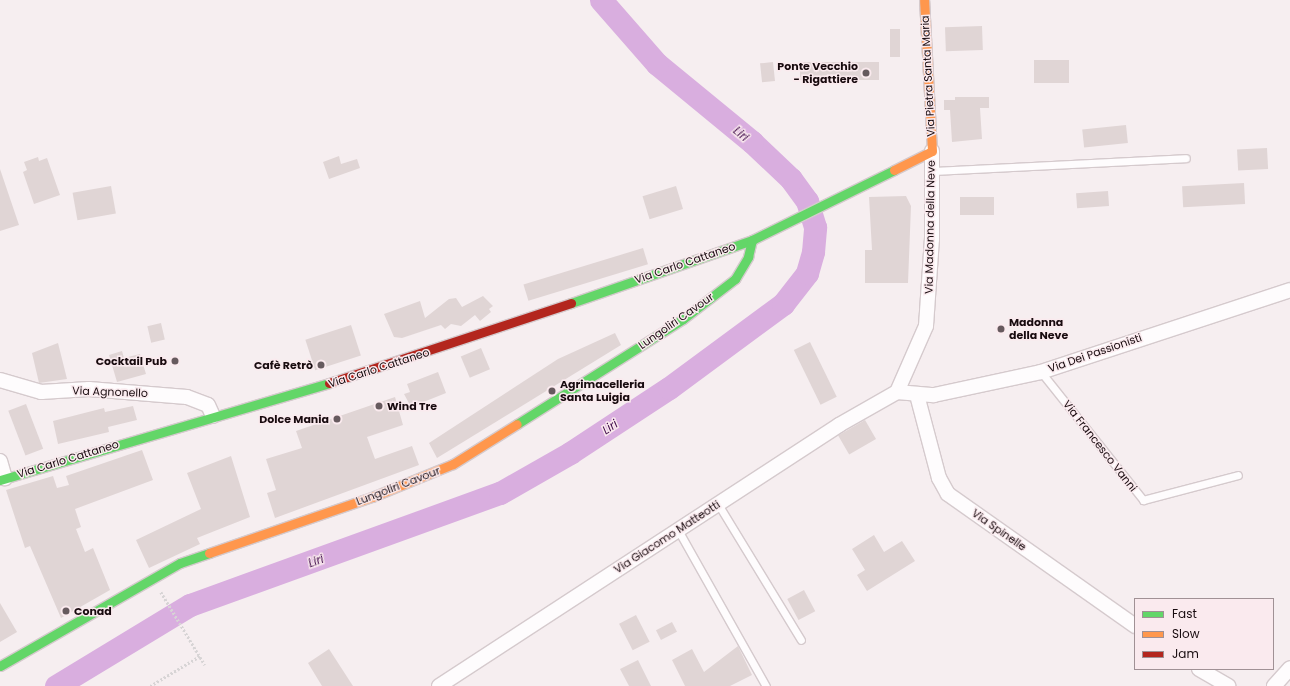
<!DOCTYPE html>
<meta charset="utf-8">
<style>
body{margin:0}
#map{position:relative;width:1290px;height:686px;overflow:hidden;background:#f6eef0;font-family:Poppins,sans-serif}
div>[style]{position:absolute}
.river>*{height:23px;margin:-11.5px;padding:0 11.5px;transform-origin:11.5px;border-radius:11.5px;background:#d9aedf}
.building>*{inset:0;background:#e0d5d5;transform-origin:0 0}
.path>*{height:2.5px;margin-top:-1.25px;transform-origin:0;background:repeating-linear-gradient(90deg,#d7d4d5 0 2px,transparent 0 4px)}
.roads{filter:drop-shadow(1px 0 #d5cacd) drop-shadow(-1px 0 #d5cacd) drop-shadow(0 1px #d5cacd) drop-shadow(0 -1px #d5cacd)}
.lane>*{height:7px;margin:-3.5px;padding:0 3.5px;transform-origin:3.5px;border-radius:3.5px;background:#fefcfd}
.street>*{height:14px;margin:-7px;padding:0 7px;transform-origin:7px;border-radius:7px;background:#fefcfd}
.fast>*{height:9px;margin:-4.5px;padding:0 4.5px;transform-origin:4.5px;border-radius:4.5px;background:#63d668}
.slow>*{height:9px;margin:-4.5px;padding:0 4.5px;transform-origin:4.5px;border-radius:4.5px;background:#ff974d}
.jam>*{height:9px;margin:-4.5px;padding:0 4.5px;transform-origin:4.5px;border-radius:4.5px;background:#b3261e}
.dots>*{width:11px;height:11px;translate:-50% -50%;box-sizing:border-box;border:2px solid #faeaee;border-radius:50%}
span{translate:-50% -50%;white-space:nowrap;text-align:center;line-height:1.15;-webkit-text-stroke:3px #faeaee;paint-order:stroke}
.poi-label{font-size:11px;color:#180b0f;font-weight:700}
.right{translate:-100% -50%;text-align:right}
.left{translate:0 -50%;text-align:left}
.street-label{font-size:11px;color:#180b0f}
.water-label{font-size:12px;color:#420d4d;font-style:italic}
.legend{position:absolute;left:1134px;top:598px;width:140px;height:72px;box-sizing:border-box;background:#faeaee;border:1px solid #a09195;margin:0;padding:5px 7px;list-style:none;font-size:12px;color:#180b0f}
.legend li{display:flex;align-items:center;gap:8px;height:20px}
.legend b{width:20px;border:1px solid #a09195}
</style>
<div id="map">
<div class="river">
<div style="left:56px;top:686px;width:157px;rotate:-31.2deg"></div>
<div style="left:190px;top:605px;width:330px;rotate:-19.9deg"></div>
<div style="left:500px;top:493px;width:81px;rotate:-29.7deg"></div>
<div style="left:570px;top:453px;width:118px;rotate:-33.3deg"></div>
<div style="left:669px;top:388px;width:142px;rotate:-36.4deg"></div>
<div style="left:783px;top:304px;width:39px;rotate:-52deg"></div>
<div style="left:807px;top:273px;width:22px;rotate:-74deg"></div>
<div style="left:813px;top:252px;width:25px;rotate:-85deg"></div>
<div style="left:815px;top:227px;width:27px;rotate:-107deg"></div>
<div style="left:807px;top:201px;width:27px;rotate:-126deg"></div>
<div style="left:791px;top:179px;width:54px;rotate:-136.5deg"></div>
<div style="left:752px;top:142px;width:123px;rotate:-140.6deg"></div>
<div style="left:657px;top:64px;width:85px;rotate:-131.2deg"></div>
</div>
<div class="building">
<div style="left:982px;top:26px;width:24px;height:37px;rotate:88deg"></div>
<div style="left:890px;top:29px;width:10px;height:28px"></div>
<div style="left:1034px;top:60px;width:35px;height:23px"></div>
<div style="left:773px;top:62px;width:19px;height:13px;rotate:84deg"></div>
<div style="left:879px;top:62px;width:18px;height:79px;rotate:90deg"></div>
<div style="clip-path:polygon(955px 97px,989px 97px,989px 108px,980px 108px,982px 139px,952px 142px,950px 110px,944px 110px,944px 100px,955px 100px)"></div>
<div style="left:1126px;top:125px;width:18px;height:44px;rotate:84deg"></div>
<div style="left:1267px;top:148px;width:21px;height:30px;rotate:87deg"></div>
<div style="clip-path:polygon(339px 156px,341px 164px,357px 159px,360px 168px,329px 179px,323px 162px)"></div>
<div style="clip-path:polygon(38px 157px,39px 161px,47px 158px,60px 195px,34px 204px,23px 172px,27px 170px,24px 162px)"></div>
<div style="clip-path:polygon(0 169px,19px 225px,0 231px)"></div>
<div style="left:1244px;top:183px;width:21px;height:62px;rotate:87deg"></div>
<div style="left:111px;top:186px;width:28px;height:39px;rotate:80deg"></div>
<div style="left:676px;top:186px;width:24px;height:35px;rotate:73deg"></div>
<div style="left:1108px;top:191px;width:15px;height:32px;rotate:86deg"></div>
<div style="clip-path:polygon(906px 196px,911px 206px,908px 283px,865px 283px,865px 250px,872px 250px,869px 197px)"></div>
<div style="left:994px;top:197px;width:18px;height:34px;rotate:90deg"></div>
<div style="left:643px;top:248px;width:17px;height:125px;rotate:73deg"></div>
<div style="clip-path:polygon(483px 296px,493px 306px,489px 309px,491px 312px,480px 321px,475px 315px,461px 326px,451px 324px,445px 329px,441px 325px,402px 338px,394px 337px,384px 314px,420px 301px,425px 318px,449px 299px,456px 298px,462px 307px)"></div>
<div style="left:161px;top:323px;width:17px;height:14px;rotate:77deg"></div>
<div style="left:351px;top:325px;width:32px;height:48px;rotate:72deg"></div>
<div style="clip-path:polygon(615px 333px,621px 345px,437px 458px,429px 443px,558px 359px)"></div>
<div style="left:810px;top:342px;width:61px;height:18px;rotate:64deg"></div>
<div style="clip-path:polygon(58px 343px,67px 379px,39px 383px,32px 353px)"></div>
<div style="left:481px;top:348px;width:23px;height:22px;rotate:67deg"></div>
<div style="clip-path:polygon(122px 351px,124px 358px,140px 354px,146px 374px,117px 382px,109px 355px)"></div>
<div style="clip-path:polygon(438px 372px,446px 393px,411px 407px,404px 394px,410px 392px,407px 384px)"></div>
<div style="clip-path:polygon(395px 397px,403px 425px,367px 437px,375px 459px,412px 446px,419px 465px,275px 518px,267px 493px,276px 490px,266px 459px,302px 448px,296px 431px)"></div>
<div style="left:26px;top:404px;width:48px;height:19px;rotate:69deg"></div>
<div style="clip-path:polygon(133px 406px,137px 420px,108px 427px,109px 432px,58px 444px,53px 421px,104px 408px,105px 412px)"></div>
<div style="left:865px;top:420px;width:22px;height:31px;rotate:60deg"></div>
<div style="clip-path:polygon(142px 450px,153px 480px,75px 509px,81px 527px,76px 529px,85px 552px,93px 548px,110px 590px,61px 618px,30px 546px,25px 548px,6px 490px,53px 476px,57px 488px,69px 485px,66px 476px)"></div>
<div style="clip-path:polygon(231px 456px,250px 517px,197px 538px,200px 544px,149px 568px,136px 540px,201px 509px,187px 473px)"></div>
<div style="clip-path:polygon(874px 535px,884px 552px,902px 541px,915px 561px,867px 591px,857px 575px,865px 570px,852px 549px)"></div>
<div style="left:804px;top:590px;width:24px;height:19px;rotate:62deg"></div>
<div style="clip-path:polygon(0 603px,17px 632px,0 642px)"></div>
<div style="left:636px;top:615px;width:30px;height:19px;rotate:63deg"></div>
<div style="left:672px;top:622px;width:11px;height:18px;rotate:63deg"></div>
<div style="clip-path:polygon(738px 646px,752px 675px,730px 686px,685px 686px,672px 660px,692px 649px,704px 672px)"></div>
<div style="clip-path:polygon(329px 649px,353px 686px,322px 686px,308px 663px)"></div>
<div style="clip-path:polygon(638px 660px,651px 686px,629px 686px,620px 669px)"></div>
</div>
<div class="path">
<div style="left:161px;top:592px;width:85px;rotate:58.9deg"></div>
<div style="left:150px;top:686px;width:58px;rotate:-31deg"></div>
</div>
<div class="roads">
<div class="lane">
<div style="left:932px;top:171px;width:254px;rotate:-2.9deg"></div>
<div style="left:1041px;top:372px;width:164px;rotate:51.4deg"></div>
<div style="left:1143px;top:500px;width:98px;rotate:-14.7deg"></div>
<div style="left:718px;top:504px;width:159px;rotate:58.6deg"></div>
<div style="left:678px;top:530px;width:179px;rotate:60.6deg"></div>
</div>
<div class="street">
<div style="left:0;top:380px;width:43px;rotate:16.3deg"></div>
<div style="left:41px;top:392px;width:48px;rotate:-3.6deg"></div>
<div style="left:89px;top:389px;width:98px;rotate:4.7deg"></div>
<div style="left:187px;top:397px;width:22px;rotate:21deg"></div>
<div style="left:208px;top:405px;width:12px;rotate:66deg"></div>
<div style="left:897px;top:392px;width:37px;rotate:5deg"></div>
<div style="left:934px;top:395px;width:109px;rotate:-12.1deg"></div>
<div style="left:1041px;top:372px;width:262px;rotate:-18.2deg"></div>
<div style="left:897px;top:392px;width:72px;rotate:-66.3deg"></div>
<div style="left:926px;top:326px;width:87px;rotate:-86.1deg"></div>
<div style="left:932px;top:239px;width:88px;rotate:-90deg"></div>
<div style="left:917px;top:395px;width:86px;rotate:75.2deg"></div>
<div style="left:939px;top:478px;width:18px;rotate:61deg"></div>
<div style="left:948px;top:494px;width:229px;rotate:35.2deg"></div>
<div style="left:0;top:461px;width:18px;rotate:74deg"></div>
<div style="left:1199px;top:669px;width:34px;rotate:30deg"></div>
<div style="left:439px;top:686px;width:478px;rotate:-33.1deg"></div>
<div style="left:839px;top:425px;width:67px;rotate:-29.6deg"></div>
<div style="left:1274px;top:686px;width:24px;rotate:-48deg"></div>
</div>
<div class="fast">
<div style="left:571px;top:303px;width:192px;rotate:-19.2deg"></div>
<div style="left:752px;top:240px;width:158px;rotate:-26.2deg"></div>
<div style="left:517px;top:424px;width:196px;rotate:-32.3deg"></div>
<div style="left:683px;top:319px;width:66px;rotate:-37.6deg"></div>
<div style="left:735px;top:279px;width:26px;rotate:-59deg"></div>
<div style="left:748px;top:257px;width:17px;rotate:-77deg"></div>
<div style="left:0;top:480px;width:343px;rotate:-16.4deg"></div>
<div style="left:0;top:666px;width:207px;rotate:-29.8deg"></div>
<div style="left:180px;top:563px;width:31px;rotate:-19deg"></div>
</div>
<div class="slow">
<div style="left:894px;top:170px;width:42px;rotate:-26.6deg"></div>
<div style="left:932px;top:151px;width:151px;rotate:-93deg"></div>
<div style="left:209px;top:553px;width:172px;rotate:-19deg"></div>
<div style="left:372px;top:497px;width:87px;rotate:-22.2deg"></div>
<div style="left:453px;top:464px;width:75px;rotate:-32deg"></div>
</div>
<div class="jam">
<div style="left:329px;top:383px;width:255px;rotate:-18.3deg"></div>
</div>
</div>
<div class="dots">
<div style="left:866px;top:73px;background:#665a5e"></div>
<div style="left:1001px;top:329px;background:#665a5e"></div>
<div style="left:175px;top:361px;background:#665a5e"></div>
<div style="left:321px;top:365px;background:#665a5e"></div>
<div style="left:552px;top:391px;background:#665a5e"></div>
<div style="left:379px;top:406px;background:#665a5e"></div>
<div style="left:337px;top:419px;background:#665a5e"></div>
<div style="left:66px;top:611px;background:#665a5e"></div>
</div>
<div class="poi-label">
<span class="right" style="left:858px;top:73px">Ponte Vecchio<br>- Rigattiere</span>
<span class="left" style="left:1009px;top:329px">Madonna<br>della Neve</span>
<span class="right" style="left:167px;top:361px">Cocktail Pub</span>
<span class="right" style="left:313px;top:365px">Cafè Retrò</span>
<span class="left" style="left:560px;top:391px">Agrimacelleria<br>Santa Luigia</span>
<span class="left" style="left:387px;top:406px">Wind Tre</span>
<span class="right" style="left:329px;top:419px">Dolce Mania</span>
<span class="left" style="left:74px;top:611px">Conad</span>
</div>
<div class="street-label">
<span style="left:928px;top:76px;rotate:-93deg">Via Pietra Santa Maria</span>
<span style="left:930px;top:227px;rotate:-89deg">Via Madonna della Neve</span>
<span style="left:685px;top:263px;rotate:-19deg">Via Carlo Cattaneo</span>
<span style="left:676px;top:321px;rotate:-35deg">Lungoliri Cavour</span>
<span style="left:1095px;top:353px;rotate:-19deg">Via Dei Passionisti</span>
<span style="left:379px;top:368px;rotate:-18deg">Via Carlo Cattaneo</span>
<span style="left:110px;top:392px;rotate:2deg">Via Agnonello</span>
<span style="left:1100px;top:446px;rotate:52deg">Via Francesco Vanni</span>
<span style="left:68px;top:459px;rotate:-17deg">Via Carlo Cattaneo</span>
<span style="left:398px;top:486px;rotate:-21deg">Lungoliri Cavour</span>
<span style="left:999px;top:530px;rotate:35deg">Via Spinelle</span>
<span style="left:667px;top:537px;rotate:-33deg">Via Giacomo Matteotti</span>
</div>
<div class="water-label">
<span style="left:741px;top:134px;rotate:40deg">Liri</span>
<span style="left:610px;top:427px;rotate:-33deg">Liri</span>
<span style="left:316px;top:561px;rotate:-20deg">Liri</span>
</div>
<ul class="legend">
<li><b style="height:5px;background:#63d668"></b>Fast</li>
<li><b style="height:5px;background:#ff974d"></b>Slow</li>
<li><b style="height:5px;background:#b3261e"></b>Jam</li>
</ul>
</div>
